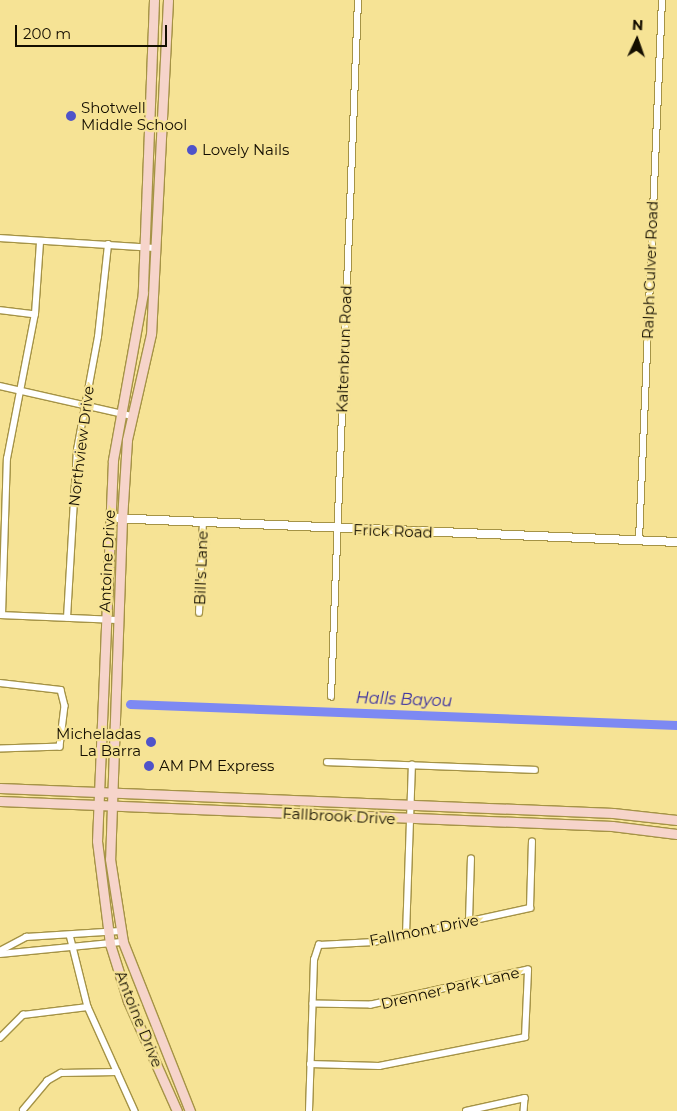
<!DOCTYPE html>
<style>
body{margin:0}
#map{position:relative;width:677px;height:1111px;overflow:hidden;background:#f6e395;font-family:Montserrat,sans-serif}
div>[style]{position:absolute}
.river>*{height:9px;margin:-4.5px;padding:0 4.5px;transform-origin:4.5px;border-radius:4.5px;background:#7d89f3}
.roads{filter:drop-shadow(1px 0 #a59346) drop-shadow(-1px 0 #a59346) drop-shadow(0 1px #a59346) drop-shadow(0 -1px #a59346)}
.minor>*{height:5.5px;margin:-2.75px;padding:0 2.75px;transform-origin:2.75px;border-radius:2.75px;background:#fff}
.tertiary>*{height:8px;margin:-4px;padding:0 4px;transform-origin:4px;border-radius:4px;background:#fff}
.secondary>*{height:9px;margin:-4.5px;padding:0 4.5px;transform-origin:4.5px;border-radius:4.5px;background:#f6d4ca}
.dots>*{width:14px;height:14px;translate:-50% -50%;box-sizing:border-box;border:2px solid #f6e395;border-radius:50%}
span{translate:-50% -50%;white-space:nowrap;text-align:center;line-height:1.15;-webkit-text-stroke:4.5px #f6e395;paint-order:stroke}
.poi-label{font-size:15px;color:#140e00}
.left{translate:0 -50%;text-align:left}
.right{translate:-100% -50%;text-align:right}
.street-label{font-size:15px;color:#140e00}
.water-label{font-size:16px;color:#3127a2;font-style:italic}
.north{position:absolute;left:612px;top:15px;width:50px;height:50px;-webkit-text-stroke:4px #f6e395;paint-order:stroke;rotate:3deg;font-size:14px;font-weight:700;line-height:20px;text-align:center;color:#140e00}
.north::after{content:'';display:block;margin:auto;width:18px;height:22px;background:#140e00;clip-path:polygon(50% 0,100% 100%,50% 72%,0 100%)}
.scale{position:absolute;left:15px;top:25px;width:152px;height:22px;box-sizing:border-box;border:2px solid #140e00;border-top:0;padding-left:6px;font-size:15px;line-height:18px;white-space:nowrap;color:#140e00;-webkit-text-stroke:4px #f6e395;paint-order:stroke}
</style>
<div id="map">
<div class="river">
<div style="left:130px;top:704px;width:547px;rotate:2.2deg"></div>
</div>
<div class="roads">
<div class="minor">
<div style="left:0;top:238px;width:156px;rotate:3.7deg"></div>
<div style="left:0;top:310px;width:35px;rotate:7deg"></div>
<div style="left:0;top:386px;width:135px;rotate:12.8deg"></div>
<div style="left:639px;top:540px;width:540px;rotate:-87.56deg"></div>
<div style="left:199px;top:613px;width:90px;rotate:-87.5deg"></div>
<div style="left:0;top:615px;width:117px;rotate:2.4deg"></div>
<div style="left:2px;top:615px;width:156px;rotate:-88.2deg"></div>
<div style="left:7px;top:459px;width:148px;rotate:-79.1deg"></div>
<div style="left:35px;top:314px;width:72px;rotate:-86deg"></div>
<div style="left:67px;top:618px;width:168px;rotate:-86.6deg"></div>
<div style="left:77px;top:450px;width:115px;rotate:-79.5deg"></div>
<div style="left:98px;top:337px;width:93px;rotate:-83.8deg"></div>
<div style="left:0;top:683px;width:61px;rotate:6.5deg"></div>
<div style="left:61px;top:690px;width:16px;rotate:76deg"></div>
<div style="left:65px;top:706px;width:41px;rotate:97deg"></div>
<div style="left:60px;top:747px;width:60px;rotate:178.1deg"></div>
<div style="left:331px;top:697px;width:698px;rotate:-87.78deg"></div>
<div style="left:327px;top:762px;width:208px;rotate:2.2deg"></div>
<div style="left:469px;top:921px;width:62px;rotate:-88.2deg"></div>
<div style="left:70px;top:935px;width:74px;rotate:76deg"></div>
<div style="left:88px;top:1007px;width:114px;rotate:65.7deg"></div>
<div style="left:406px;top:935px;width:170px;rotate:-88deg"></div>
<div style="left:0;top:951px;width:30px;rotate:-28deg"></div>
<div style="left:26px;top:937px;width:94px;rotate:-3.7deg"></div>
<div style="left:0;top:954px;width:124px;rotate:-5.6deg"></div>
<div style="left:0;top:1038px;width:33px;rotate:-45deg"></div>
<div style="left:23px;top:1015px;width:65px;rotate:-7deg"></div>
<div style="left:310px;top:1064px;width:69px;rotate:1.7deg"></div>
<div style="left:379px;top:1066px;width:149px;rotate:-11.2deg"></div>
<div style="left:525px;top:1037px;width:67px;rotate:-87.4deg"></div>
<div style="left:528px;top:970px;width:161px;rotate:167.4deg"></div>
<div style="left:371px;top:1005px;width:58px;rotate:-179deg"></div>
<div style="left:23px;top:1110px;width:38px;rotate:-50deg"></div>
<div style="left:47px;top:1081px;width:16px;rotate:-30deg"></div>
<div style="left:61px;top:1073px;width:56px;rotate:-1deg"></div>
<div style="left:309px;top:1111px;width:151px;rotate:-88.1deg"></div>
<div style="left:314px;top:960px;width:16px;rotate:-72deg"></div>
<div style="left:319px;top:945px;width:55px;rotate:-3.1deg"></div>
<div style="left:374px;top:942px;width:160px;rotate:-12.3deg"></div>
<div style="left:530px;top:908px;width:66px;rotate:-88.3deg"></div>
<div style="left:466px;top:1111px;width:60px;rotate:-12.4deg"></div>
<div style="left:525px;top:1098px;width:13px;rotate:94deg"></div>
</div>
<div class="tertiary">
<div style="left:110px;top:518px;width:568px;rotate:2.42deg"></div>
</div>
<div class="secondary">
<div style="left:154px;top:0;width:293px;rotate:92.2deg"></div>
<div style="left:143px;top:293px;width:170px;rotate:100.2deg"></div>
<div style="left:113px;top:460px;width:381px;rotate:92.4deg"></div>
<div style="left:97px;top:841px;width:104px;rotate:82.8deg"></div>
<div style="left:110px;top:944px;width:60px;rotate:72.5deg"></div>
<div style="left:128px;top:1001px;width:120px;rotate:66deg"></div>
<div style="left:168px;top:0;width:334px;rotate:92.9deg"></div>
<div style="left:151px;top:334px;width:109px;rotate:102.8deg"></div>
<div style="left:127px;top:440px;width:79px;rotate:93.6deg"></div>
<div style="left:122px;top:519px;width:340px;rotate:92deg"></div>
<div style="left:110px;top:859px;width:84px;rotate:81.1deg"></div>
<div style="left:123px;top:942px;width:182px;rotate:68.4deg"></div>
<div style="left:0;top:788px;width:614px;rotate:2.34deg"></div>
<div style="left:613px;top:813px;width:64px;rotate:6.2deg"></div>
<div style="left:0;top:801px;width:613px;rotate:2.34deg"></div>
<div style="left:612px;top:826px;width:65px;rotate:7deg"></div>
</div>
</div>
<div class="dots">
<div style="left:71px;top:116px;background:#4f53c9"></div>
<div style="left:192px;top:150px;background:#4f53c9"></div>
<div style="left:151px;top:742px;background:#4f53c9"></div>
<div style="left:149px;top:766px;background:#4f53c9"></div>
</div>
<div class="poi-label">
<span class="left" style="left:81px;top:116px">Shotwell<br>Middle School</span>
<span class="left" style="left:202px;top:150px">Lovely Nails</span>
<span class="right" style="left:141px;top:742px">Micheladas<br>La Barra</span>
<span class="left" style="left:159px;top:766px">AM PM Express</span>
</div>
<div class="street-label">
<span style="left:650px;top:270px;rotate:-88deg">Ralph Culver Road</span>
<span style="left:344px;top:349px;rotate:-88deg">Kaltenbrun Road</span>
<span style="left:81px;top:446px;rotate:-83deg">Northview Drive</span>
<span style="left:393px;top:531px;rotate:2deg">Frick Road</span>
<span style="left:107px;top:561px;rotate:-87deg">Antoine Drive</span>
<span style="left:201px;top:568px;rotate:-88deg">Bill's Lane</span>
<span style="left:339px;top:816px;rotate:3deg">Fallbrook Drive</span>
<span style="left:424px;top:930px;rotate:-11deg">Fallmont Drive</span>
<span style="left:450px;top:988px;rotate:-13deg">Drenner Park Lane</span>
<span style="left:139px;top:1019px;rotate:68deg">Antoine Drive</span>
</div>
<div class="water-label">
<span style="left:404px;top:700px;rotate:2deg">Halls Bayou</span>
</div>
<div class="north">N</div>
<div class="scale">200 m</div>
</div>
